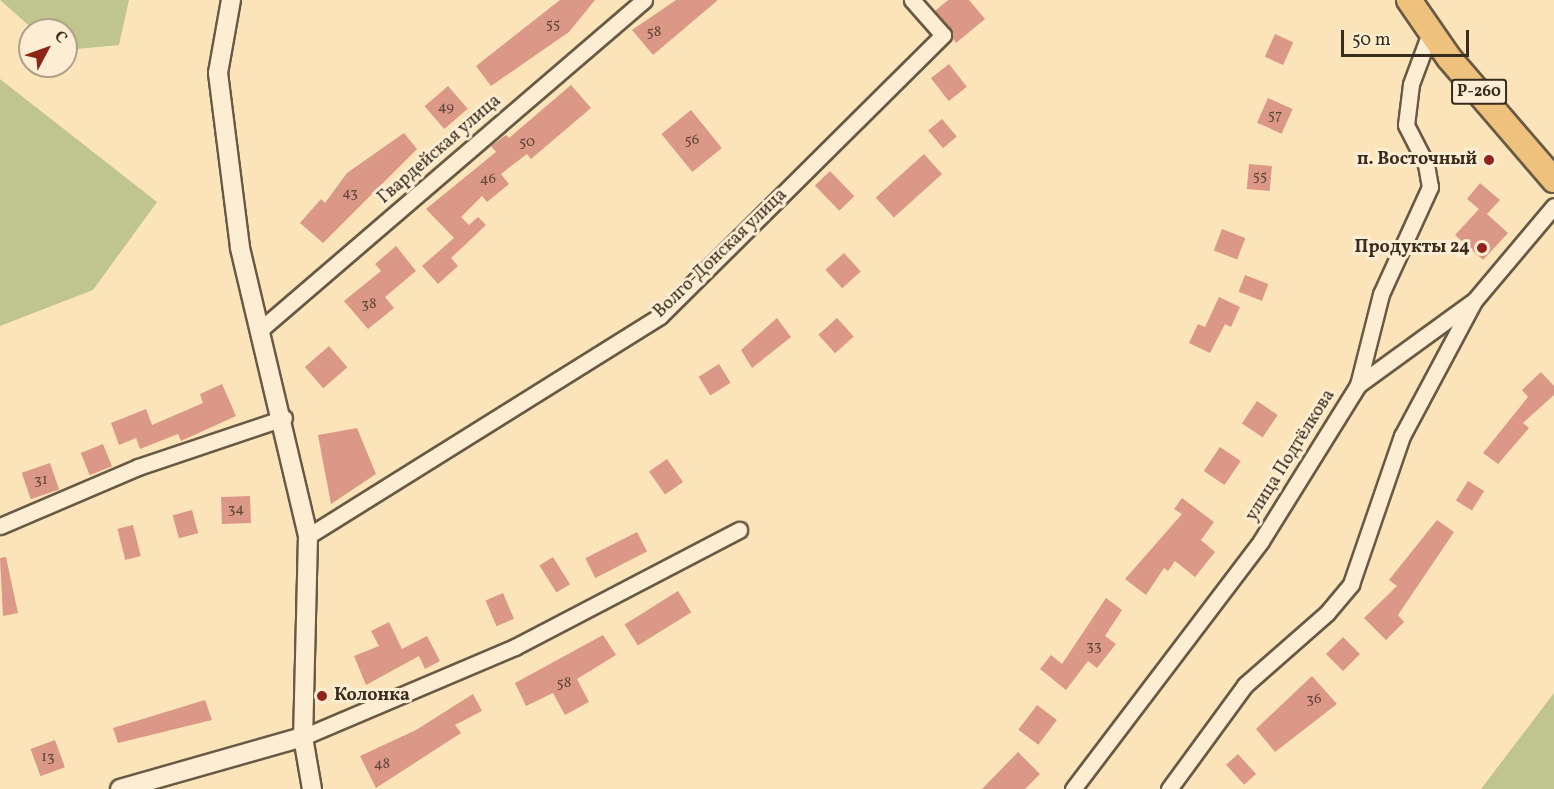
<!DOCTYPE html>
<meta charset="utf-8">
<style>
body{margin:0}
#map{position:relative;width:1554px;height:789px;overflow:hidden;background:#fce4ba;font-family:Vollkorn,serif}
div>[style]{position:absolute}
.green>*{inset:0;background:#c0c48f}
.building>*{inset:0;background:#db9887;transform-origin:0 0}
.roads{filter:drop-shadow(2px 0 #685a44) drop-shadow(-2px 0 #685a44) drop-shadow(0 2px #685a44) drop-shadow(0 -2px #685a44)}
.minor>*{height:15px;margin:-7.5px;padding:0 7.5px;transform-origin:7.5px;border-radius:7.5px;background:#fdedd2}
.tertiary>*{height:18px;margin:-9px;padding:0 9px;transform-origin:9px;border-radius:9px;background:#fdedd2}
.trunk>*{height:24px;margin:-12px;padding:0 12px;transform-origin:12px;border-radius:12px;background:#eec27d}
.dots>*{width:16px;height:16px;translate:-50% -50%;box-sizing:border-box;border:3px solid #fdedd2;border-radius:50%}
span{translate:-50% -50%;white-space:nowrap;text-align:center;line-height:1.15;-webkit-text-stroke:6px #fdedd2;paint-order:stroke}
.number-label{font-size:15px;color:#604738}
.number-label span{-webkit-text-stroke-width:0}
.shield-label span{padding:2px 4px;background:#fdedd2;border:2px solid;border-radius:4px;-webkit-text-stroke-width:0}
.shield-label{font-size:16px;color:#372c1d;font-weight:700}
.street-label{font-size:18px;color:#372c1d}
.poi-label{font-size:18px;color:#372c1d;font-weight:700}
.right{translate:-100% -50%;text-align:right}
.left{translate:0 -50%;text-align:left}
.north{position:absolute;left:18px;top:18px;width:60px;height:60px;box-sizing:border-box;background:#fdedd2;border:2px solid #aea08a;border-radius:50%;rotate:49deg;font-size:16px;font-weight:700;line-height:24px;text-align:center;color:#372c1d}
.north::after{content:'';display:block;margin:auto;width:21px;height:27px;background:#8f2418;clip-path:polygon(50% 0,100% 100%,50% 72%,0 100%)}
.scale{position:absolute;left:1341px;top:30px;width:128px;height:27px;box-sizing:border-box;border:3px solid #372c1d;border-top:0;padding-left:8px;font-size:18px;line-height:21px;white-space:nowrap;color:#372c1d;-webkit-text-stroke:4px #fdedd2;paint-order:stroke}
</style>
<div id="map">
<div class="green">
<div style="clip-path:polygon(0 0,129px 0,119px 45px,66px 50px,66px 30px,34px 30px)"></div>
<div style="clip-path:polygon(0 79px,157px 202px,93px 290px,0 326px)"></div>
<div style="clip-path:polygon(1554px 693px,1554px 789px,1481px 789px)"></div>
</div>
<div class="building">
<div style="clip-path:polygon(560px 0,595px 0,569px 32px,491px 86px,476px 66px)"></div>
<div style="clip-path:polygon(676px 0,718px 0,653px 55px,632px 30px)"></div>
<div style="clip-path:polygon(948px 0,969px 0,985px 19px,956px 43px,935px 11px)"></div>
<div style="left:1275px;top:34px;width:20px;height:25px;rotate:24deg"></div>
<div style="left:949px;top:64px;width:29px;height:23px;rotate:52deg"></div>
<div style="clip-path:polygon(571px 85px,591px 108px,531px 159px,527px 154px,501px 174px,509px 184px,487px 202px,482px 196px,461px 217px,469px 225px,478px 217px,486px 225px,451px 258px,458px 266px,438px 284px,422px 266px,454px 238px,426px 209px,496px 152px,491px 146px,506px 135px,509px 138px)"></div>
<div style="left:448px;top:86px;width:30px;height:31px;rotate:49deg"></div>
<div style="left:1268px;top:98px;width:27px;height:27px;rotate:24deg"></div>
<div style="left:691px;top:110px;width:49px;height:38px;rotate:51deg"></div>
<div style="left:942px;top:119px;width:23px;height:18px;rotate:50deg"></div>
<div style="clip-path:polygon(404px 133px,417px 149px,323px 243px,300px 223px,321px 199px,325px 203px,347px 173px)"></div>
<div style="left:924px;top:154px;width:27px;height:65px;rotate:48deg"></div>
<div style="left:1249px;top:164px;width:23px;height:25px;rotate:5deg"></div>
<div style="left:830px;top:171px;width:35px;height:21px;rotate:46deg"></div>
<div style="clip-path:polygon(1480px 183px,1500px 200px,1487px 214px,1508px 233px,1483px 260px,1455px 235px,1479px 209px,1467px 199px)"></div>
<div style="left:1222px;top:229px;width:25px;height:23px;rotate:21deg"></div>
<div style="clip-path:polygon(396px 246px,416px 271px,385px 297px,394px 308px,368px 329px,344px 301px,381px 271px,375px 264px)"></div>
<div style="left:844px;top:253px;width:25px;height:25px;rotate:48deg"></div>
<div style="left:1245px;top:275px;width:25px;height:18px;rotate:21deg"></div>
<div style="clip-path:polygon(1219px 297px,1240px 307px,1231px 327px,1225px 324px,1210px 353px,1189px 343px,1198px 324px,1205px 327px)"></div>
<div style="clip-path:polygon(777px 318px,791px 337px,752px 368px,741px 350px)"></div>
<div style="left:837px;top:318px;width:25px;height:25px;rotate:48deg"></div>
<div style="left:329px;top:346px;width:28px;height:32px;rotate:49deg"></div>
<div style="left:719px;top:364px;width:22px;height:24px;rotate:58deg"></div>
<div style="clip-path:polygon(1541px 372px,1554px 386px,1554px 395px,1523px 423px,1529px 428px,1498px 464px,1483px 453px,1528px 397px,1522px 390px)"></div>
<div style="clip-path:polygon(222px 384px,236px 416px,181px 441px,178px 434px,140px 449px,136px 438px,119px 445px,111px 423px,146px 409px,152px 425px,203px 403px,200px 394px)"></div>
<div style="left:1257px;top:401px;width:25px;height:27px;rotate:34deg"></div>
<div style="clip-path:polygon(357px 428px,376px 474px,331px 504px,318px 435px)"></div>
<div style="left:103px;top:444px;width:24px;height:24px;rotate:68deg"></div>
<div style="left:1220px;top:447px;width:25px;height:29px;rotate:34deg"></div>
<div style="left:667px;top:459px;width:28px;height:22px;rotate:55deg"></div>
<div style="left:50px;top:463px;width:28px;height:30px;rotate:71deg"></div>
<div style="left:1468px;top:481px;width:19px;height:23px;rotate:32deg"></div>
<div style="left:250px;top:496px;width:27px;height:29px;rotate:88deg"></div>
<div style="clip-path:polygon(1182px 498px,1214px 522px,1201px 540px,1215px 552px,1195px 577px,1175px 561px,1168px 571px,1164px 568px,1146px 595px,1125px 579px,1182px 514px,1174px 509px)"></div>
<div style="left:192px;top:510px;width:24px;height:20px;rotate:75deg"></div>
<div style="clip-path:polygon(1437px 520px,1454px 532px,1398px 615px,1404px 622px,1386px 640px,1364px 618px,1397px 586px,1389px 580px)"></div>
<div style="left:133px;top:525px;width:32px;height:16px;rotate:76deg"></div>
<div style="left:637px;top:532px;width:22px;height:58px;rotate:63deg"></div>
<div style="clip-path:polygon(6px 557px,18px 613px,3px 616px,0 558px)"></div>
<div style="left:553px;top:557px;width:32px;height:16px;rotate:58deg"></div>
<div style="left:678px;top:591px;width:25px;height:63px;rotate:58deg"></div>
<div style="left:503px;top:593px;width:28px;height:19px;rotate:67deg"></div>
<div style="clip-path:polygon(1106px 598px,1122px 610px,1105px 636px,1116px 644px,1097px 668px,1088px 661px,1066px 690px,1040px 669px,1051px 655px,1062px 664px)"></div>
<div style="clip-path:polygon(389px 622px,402px 649px,427px 636px,440px 661px,425px 669px,419px 656px,366px 685px,354px 656px,379px 646px,371px 631px)"></div>
<div style="clip-path:polygon(603px 635px,616px 655px,577px 679px,589px 702px,565px 715px,553px 693px,526px 706px,515px 683px)"></div>
<div style="left:1343px;top:637px;width:24px;height:24px;rotate:45deg"></div>
<div style="clip-path:polygon(1312px 676px,1337px 704px,1275px 752px,1256px 729px)"></div>
<div style="clip-path:polygon(473px 694px,482px 711px,455px 725px,461px 733px,376px 788px,360px 756px,416px 730px)"></div>
<div style="clip-path:polygon(205px 700px,212px 720px,118px 743px,113px 728px)"></div>
<div style="left:1037px;top:705px;width:25px;height:31px;rotate:37deg"></div>
<div style="left:55px;top:740px;width:29px;height:26px;rotate:70deg"></div>
<div style="clip-path:polygon(1018px 752px,1040px 774px,1025px 789px,982px 789px)"></div>
<div style="left:1238px;top:754px;width:27px;height:16px;rotate:48deg"></div>
</div>
<div class="roads">
<div class="minor">
<div style="left:261px;top:329px;width:505px;rotate:-40.66deg"></div>
<div style="left:1358px;top:385px;width:140px;rotate:-36deg"></div>
<div style="left:0;top:526px;width:150px;rotate:-23.1deg"></div>
<div style="left:138px;top:467px;width:154px;rotate:-18.6deg"></div>
<div style="left:308px;top:536px;width:415px;rotate:-32deg"></div>
<div style="left:660px;top:316px;width:399px;rotate:-44.8deg"></div>
<div style="left:943px;top:35px;width:47px;rotate:-131.5deg"></div>
<div style="left:303px;top:737px;width:230px;rotate:-23deg"></div>
<div style="left:515px;top:647px;width:253px;rotate:-27.6deg"></div>
<div style="left:1073px;top:789px;width:311px;rotate:-52.8deg"></div>
<div style="left:1261px;top:541px;width:184px;rotate:-58.1deg"></div>
<div style="left:1358px;top:385px;width:94px;rotate:-75.8deg"></div>
<div style="left:1381px;top:294px;width:118px;rotate:-65.4deg"></div>
<div style="left:1430px;top:187px;width:23px;rotate:-100deg"></div>
<div style="left:1426px;top:164px;width:44px;rotate:-117.1deg"></div>
<div style="left:1406px;top:125px;width:41px;rotate:-83deg"></div>
<div style="left:1411px;top:84px;width:54px;rotate:-69.6deg"></div>
<div style="left:1169px;top:789px;width:129px;rotate:-53.8deg"></div>
<div style="left:1245px;top:685px;width:109px;rotate:-41.3deg"></div>
<div style="left:1327px;top:613px;width:38px;rotate:-50deg"></div>
<div style="left:1351px;top:584px;width:157px;rotate:-71deg"></div>
<div style="left:1402px;top:436px;width:153px;rotate:-61.9deg"></div>
<div style="left:1474px;top:301px;width:124px;rotate:-49.9deg"></div>
</div>
<div class="tertiary">
<div style="left:231px;top:0;width:74px;rotate:100.1deg"></div>
<div style="left:218px;top:73px;width:176px;rotate:82.8deg"></div>
<div style="left:240px;top:248px;width:296px;rotate:76.7deg"></div>
<div style="left:308px;top:536px;width:201px;rotate:91.4deg"></div>
<div style="left:303px;top:737px;width:53px;rotate:80.2deg"></div>
<div style="left:120px;top:789px;width:190px;rotate:-15.9deg"></div>
</div>
<div class="trunk">
<div style="left:1409px;top:0;width:70px;rotate:55.4deg"></div>
<div style="left:1449px;top:58px;width:161px;rotate:49.3deg"></div>
</div>
</div>
<div class="dots">
<div style="left:1489px;top:160px;background:#8f2418"></div>
<div style="left:1482px;top:248px;background:#8f2418"></div>
<div style="left:322px;top:696px;background:#8f2418"></div>
</div>
<div class="number-label">
<span style="left:553px;top:25px">55</span>
<span style="left:654px;top:33px">58</span>
<span style="left:446px;top:108px">49</span>
<span style="left:1275px;top:116px">57</span>
<span style="left:692px;top:141px">56</span>
<span style="left:527px;top:143px">50</span>
<span style="left:1260px;top:177px">55</span>
<span style="left:488px;top:180px">46</span>
<span style="left:350px;top:194px">43</span>
<span style="left:369px;top:305px">38</span>
<span style="left:41px;top:481px">31</span>
<span style="left:236px;top:510px">34</span>
<span style="left:1094px;top:647px">33</span>
<span style="left:564px;top:684px">58</span>
<span style="left:1314px;top:700px">36</span>
<span style="left:48px;top:758px">13</span>
<span style="left:382px;top:765px">48</span>
</div>
<div class="shield-label">
<span style="left:1479px;top:92px">Р-260</span>
</div>
<div class="street-label">
<span style="left:440px;top:150px;rotate:-41deg">Гвардейская улица</span>
<span style="left:721px;top:254px;rotate:-44deg">Волго-Донская улица</span>
<span style="left:1291px;top:456px;rotate:-58deg">улица Подтёлкова</span>
</div>
<div class="poi-label">
<span class="right" style="left:1477px;top:160px">п. Восточный</span>
<span class="right" style="left:1470px;top:248px">Продукты 24</span>
<span class="left" style="left:334px;top:696px">Колонка</span>
</div>
<div class="north">С</div>
<div class="scale">50 m</div>
</div>
